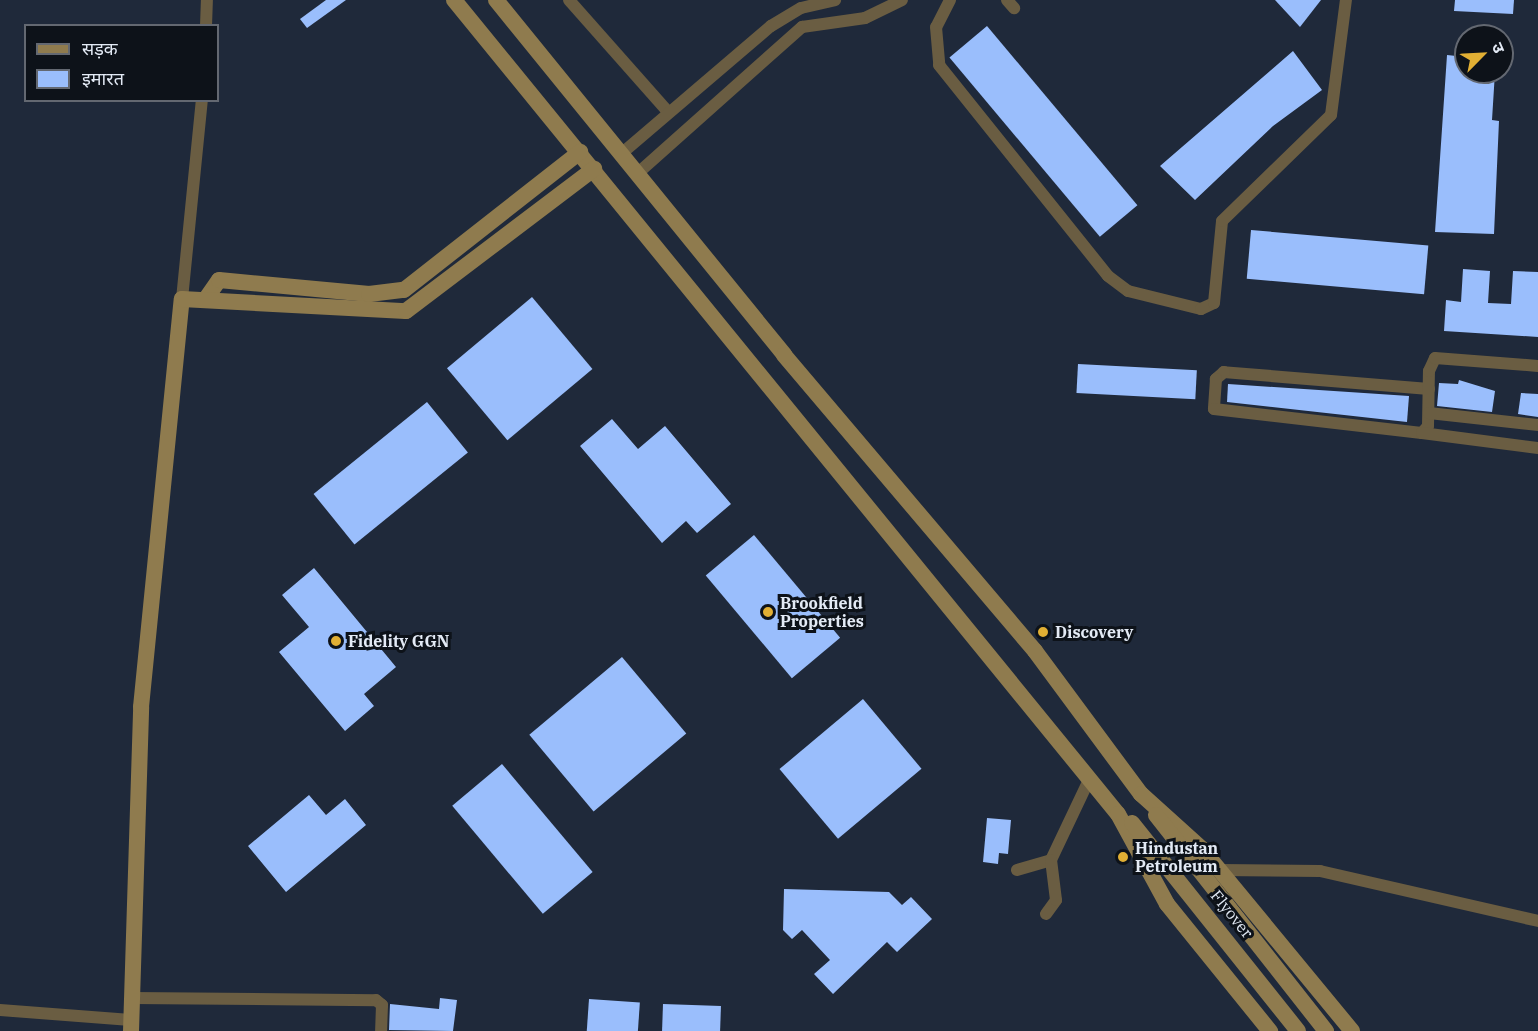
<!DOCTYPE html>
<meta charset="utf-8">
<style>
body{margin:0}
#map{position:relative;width:1538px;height:1031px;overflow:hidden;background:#1f293a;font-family:"IBM Plex Serif","Noto Sans Devanagari",serif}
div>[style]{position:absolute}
.building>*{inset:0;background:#9abefc;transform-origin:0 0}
.street>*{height:12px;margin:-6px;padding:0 6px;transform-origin:6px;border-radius:6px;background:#6a5d42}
.secondary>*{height:16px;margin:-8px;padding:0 8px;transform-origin:8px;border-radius:8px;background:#8f7b4e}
.dots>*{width:16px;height:16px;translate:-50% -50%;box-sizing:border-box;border:3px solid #0d1219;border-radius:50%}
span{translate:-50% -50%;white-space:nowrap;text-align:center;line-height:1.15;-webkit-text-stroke:6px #0d1219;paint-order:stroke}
.poi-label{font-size:16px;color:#e3eaf5;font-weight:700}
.left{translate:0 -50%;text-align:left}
.street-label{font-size:16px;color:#e3eaf5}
.legend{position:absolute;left:24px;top:24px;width:195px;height:78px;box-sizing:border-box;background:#0d1219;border:2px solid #636871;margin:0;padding:8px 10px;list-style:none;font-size:18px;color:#e3eaf5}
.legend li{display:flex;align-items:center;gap:12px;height:30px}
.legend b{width:30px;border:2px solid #636871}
.north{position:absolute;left:1454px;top:24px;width:60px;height:60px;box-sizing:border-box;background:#0d1219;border:2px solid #636871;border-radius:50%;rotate:66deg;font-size:16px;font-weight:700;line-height:24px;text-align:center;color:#e3eaf5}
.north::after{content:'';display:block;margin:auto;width:21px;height:27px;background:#e1af34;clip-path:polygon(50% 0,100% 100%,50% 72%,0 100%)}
</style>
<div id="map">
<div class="building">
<div style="clip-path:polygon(326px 0,346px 0,307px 28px,300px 19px)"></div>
<div style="clip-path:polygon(1275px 0,1321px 0,1300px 27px)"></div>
<div style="clip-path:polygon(1455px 0,1514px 0,1513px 14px,1454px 11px)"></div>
<div style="left:987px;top:26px;width:234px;height:49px;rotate:50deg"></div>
<div style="clip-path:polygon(1293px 51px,1322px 90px,1273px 126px,1195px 200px,1160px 166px)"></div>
<div style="clip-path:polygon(1447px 55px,1466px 57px,1466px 72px,1495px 72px,1492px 120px,1499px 121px,1494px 234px,1435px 232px)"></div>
<div style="left:1251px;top:230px;width:178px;height:49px;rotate:5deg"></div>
<div style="clip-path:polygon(1463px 269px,1490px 271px,1488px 303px,1511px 304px,1513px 271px,1538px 272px,1538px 337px,1444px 331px,1446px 300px,1461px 302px)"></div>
<div style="left:532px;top:297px;width:94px;height:111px;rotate:50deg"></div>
<div style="left:1078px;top:364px;width:119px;height:29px;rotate:3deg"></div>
<div style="clip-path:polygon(1459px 380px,1495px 391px,1492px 412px,1437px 406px,1439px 383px,1458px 384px)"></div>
<div style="clip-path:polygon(1228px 384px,1409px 396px,1407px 422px,1227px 402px)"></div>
<div style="clip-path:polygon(1521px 393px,1538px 394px,1538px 417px,1518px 414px)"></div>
<div style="left:427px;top:402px;width:65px;height:146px;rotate:51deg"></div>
<div style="clip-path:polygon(612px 419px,638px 449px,665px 426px,731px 504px,697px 533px,686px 521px,662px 543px,580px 446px)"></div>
<div style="left:754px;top:535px;width:134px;height:63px;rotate:50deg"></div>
<div style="clip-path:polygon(314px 568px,396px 667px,364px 694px,374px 706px,345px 731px,279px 652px,309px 627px,282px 595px)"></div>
<div style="left:622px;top:657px;width:100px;height:121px;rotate:50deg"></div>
<div style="left:863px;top:699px;width:91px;height:109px;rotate:50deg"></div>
<div style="left:502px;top:764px;width:141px;height:65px;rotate:50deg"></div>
<div style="clip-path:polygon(309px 795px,326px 815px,345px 799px,366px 825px,286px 892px,248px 846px)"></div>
<div style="clip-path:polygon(987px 818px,1011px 820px,1008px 854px,999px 853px,998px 864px,983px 862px)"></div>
<div style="clip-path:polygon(784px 889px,889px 892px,902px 905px,911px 897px,932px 919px,897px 952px,887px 942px,833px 994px,814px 974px,830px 960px,802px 930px,792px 939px,783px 930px)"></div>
<div style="clip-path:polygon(440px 998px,457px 1000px,453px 1031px,389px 1030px,390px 1004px,439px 1009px)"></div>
<div style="left:589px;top:999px;width:51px;height:32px;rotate:4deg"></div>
<div style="left:663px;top:1004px;width:58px;height:27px;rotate:2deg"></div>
</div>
<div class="street">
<div style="left:569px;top:0;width:149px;rotate:48.5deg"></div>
<div style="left:950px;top:0;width:30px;rotate:117deg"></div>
<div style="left:936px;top:27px;width:38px;rotate:85deg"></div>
<div style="left:939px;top:65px;width:270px;rotate:51.3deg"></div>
<div style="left:1108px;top:276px;width:25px;rotate:37deg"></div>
<div style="left:1128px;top:291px;width:75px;rotate:13.9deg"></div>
<div style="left:1201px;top:309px;width:14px;rotate:-25deg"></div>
<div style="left:1214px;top:303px;width:82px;rotate:-84.4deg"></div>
<div style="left:1222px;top:221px;width:152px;rotate:-44.2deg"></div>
<div style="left:1331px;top:115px;width:116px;rotate:-82.6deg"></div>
<div style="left:1007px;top:0;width:11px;rotate:49deg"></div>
<div style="left:206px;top:26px;width:26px;rotate:-88deg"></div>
<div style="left:621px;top:154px;width:197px;rotate:-40.5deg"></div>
<div style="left:771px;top:26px;width:35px;rotate:-31deg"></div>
<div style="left:801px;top:8px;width:35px;rotate:-13deg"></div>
<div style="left:638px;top:173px;width:220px;rotate:-41.7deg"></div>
<div style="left:802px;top:27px;width:64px;rotate:-8.1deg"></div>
<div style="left:865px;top:18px;width:41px;rotate:-25.9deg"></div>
<div style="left:182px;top:299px;width:200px;rotate:-84.3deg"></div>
<div style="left:1429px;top:389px;width:206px;rotate:-175.3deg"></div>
<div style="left:1224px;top:372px;width:11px;rotate:139deg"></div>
<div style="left:1216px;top:379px;width:30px;rotate:94deg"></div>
<div style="left:1214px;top:409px;width:209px;rotate:6.6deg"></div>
<div style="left:1422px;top:433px;width:9px;rotate:-49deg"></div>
<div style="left:1428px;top:426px;width:55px;rotate:-89deg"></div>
<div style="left:1429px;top:371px;width:14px;rotate:-65deg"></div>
<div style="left:1435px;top:358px;width:103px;rotate:4.4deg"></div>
<div style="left:1429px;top:413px;width:110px;rotate:6.3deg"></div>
<div style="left:1422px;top:433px;width:117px;rotate:7.4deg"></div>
<div style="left:1017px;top:870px;width:35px;rotate:-16deg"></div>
<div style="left:1051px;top:860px;width:91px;rotate:-64.6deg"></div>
<div style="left:1219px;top:870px;width:101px;rotate:0.6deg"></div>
<div style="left:1320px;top:871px;width:224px;rotate:12.9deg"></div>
<div style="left:1046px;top:914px;width:17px;rotate:-54deg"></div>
<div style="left:1056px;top:900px;width:40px;rotate:-97.1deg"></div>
<div style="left:131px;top:998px;width:245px;rotate:0.5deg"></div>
<div style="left:376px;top:1000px;width:8px;rotate:40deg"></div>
<div style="left:382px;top:1005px;width:26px;rotate:92deg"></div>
<div style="left:0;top:1010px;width:131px;rotate:4.4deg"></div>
</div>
<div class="secondary">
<div style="left:454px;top:0;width:1050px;rotate:50.8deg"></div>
<div style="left:1118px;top:814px;width:102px;rotate:61.4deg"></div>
<div style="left:1167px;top:904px;width:164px;rotate:51deg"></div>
<div style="left:496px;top:0;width:457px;rotate:50.9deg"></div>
<div style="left:784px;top:355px;width:388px;rotate:49.7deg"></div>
<div style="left:1035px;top:651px;width:178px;rotate:53.5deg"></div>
<div style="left:1141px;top:794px;width:82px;rotate:42deg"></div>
<div style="left:1202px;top:849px;width:236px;rotate:50.5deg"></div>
<div style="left:205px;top:300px;width:24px;rotate:-55deg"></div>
<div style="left:219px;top:280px;width:151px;rotate:5.3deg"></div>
<div style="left:369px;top:294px;width:35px;rotate:-7deg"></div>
<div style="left:404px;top:290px;width:224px;rotate:-38.1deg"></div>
<div style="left:1156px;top:815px;width:275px;rotate:51.8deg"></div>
<div style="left:1132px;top:823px;width:266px;rotate:51.4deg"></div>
<div style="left:131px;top:1031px;width:324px;rotate:-88.2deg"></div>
<div style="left:141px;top:707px;width:410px;rotate:-84.3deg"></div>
<div style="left:182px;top:299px;width:224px;rotate:3.1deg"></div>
<div style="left:406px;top:311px;width:236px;rotate:-37.1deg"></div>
</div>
<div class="dots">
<div style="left:768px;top:612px;background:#e1af34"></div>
<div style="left:1043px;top:632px;background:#e1af34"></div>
<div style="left:336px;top:641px;background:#e1af34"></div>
<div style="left:1123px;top:857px;background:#e1af34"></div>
</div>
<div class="poi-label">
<span class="left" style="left:780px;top:612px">Brookfield<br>Properties</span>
<span class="left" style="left:1055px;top:632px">Discovery</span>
<span class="left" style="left:348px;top:641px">Fidelity GGN</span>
<span class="left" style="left:1135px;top:857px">Hindustan<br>Petroleum</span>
</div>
<div class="street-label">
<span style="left:1232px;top:914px;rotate:51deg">Flyover</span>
</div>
<ul class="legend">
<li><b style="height:8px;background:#8f7b4e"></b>सड़क</li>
<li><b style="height:16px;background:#9abefc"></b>इमारत</li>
</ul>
<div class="north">उ</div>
</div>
